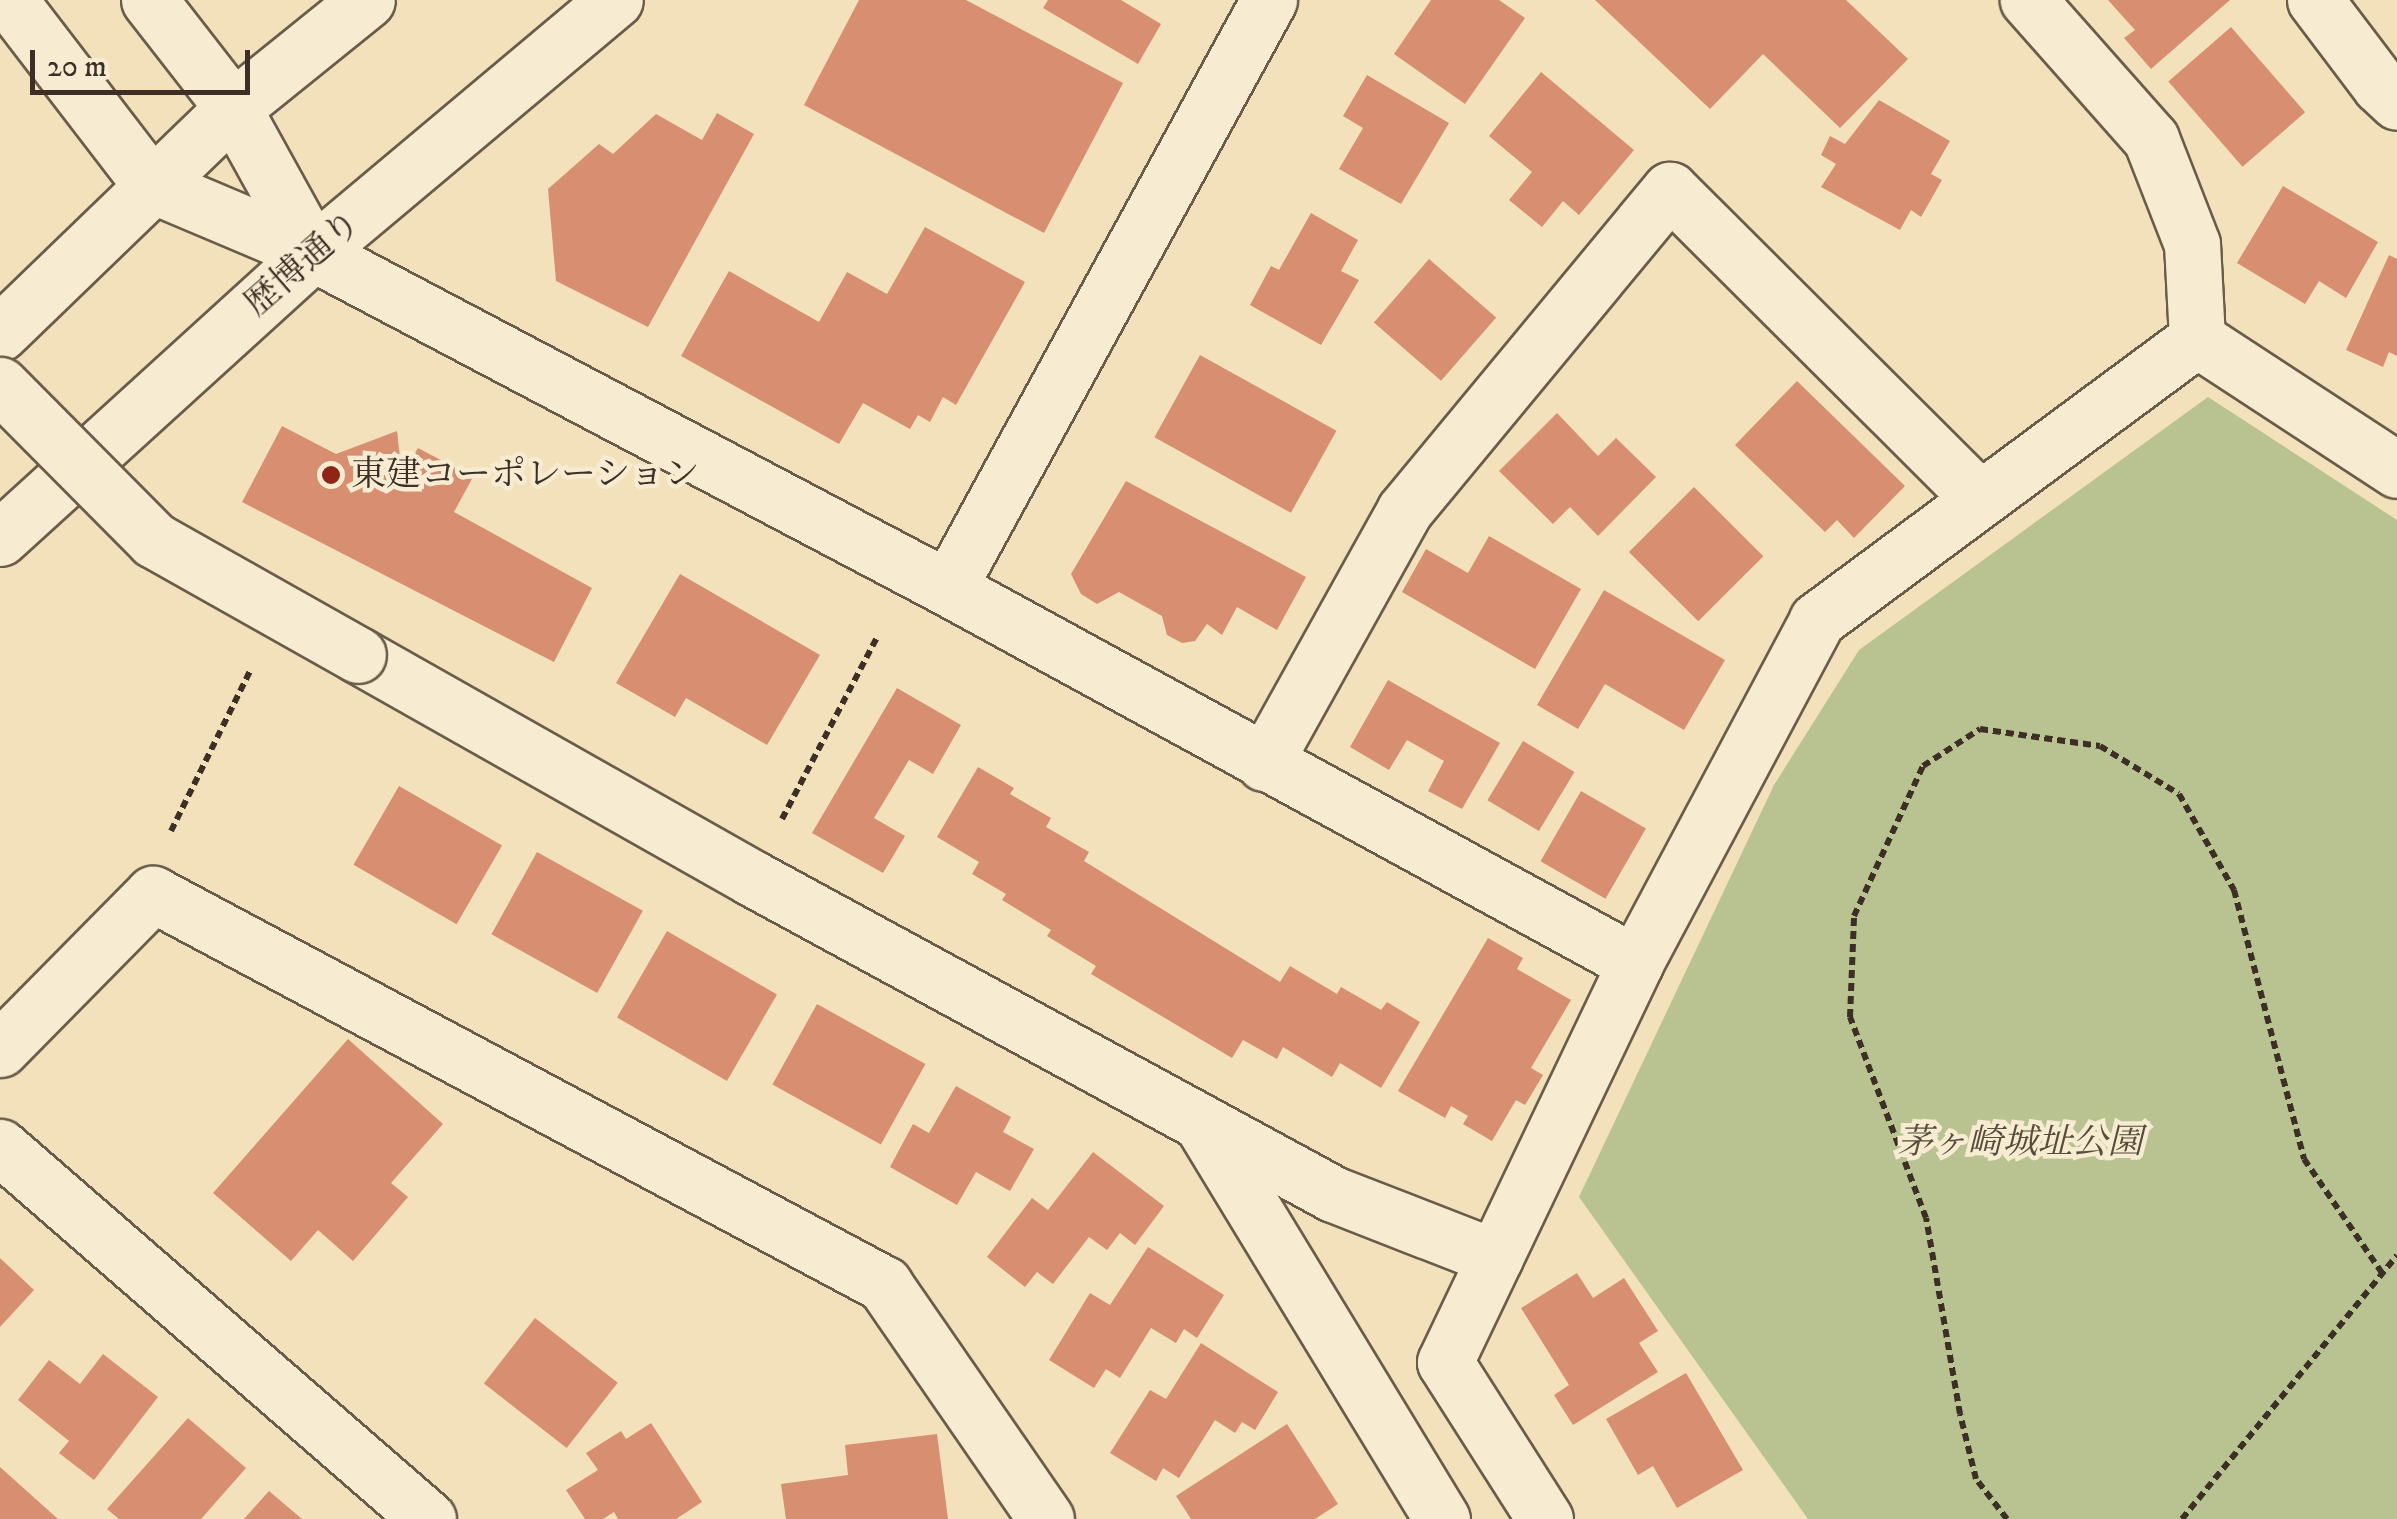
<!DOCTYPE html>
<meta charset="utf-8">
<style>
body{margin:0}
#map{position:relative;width:2397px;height:1519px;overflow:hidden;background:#f2e1ba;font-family:"IM FELL DW Pica","Noto Serif JP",serif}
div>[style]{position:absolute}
.green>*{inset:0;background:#b9c391}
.building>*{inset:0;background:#d88f71;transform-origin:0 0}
.path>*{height:6px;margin-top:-3px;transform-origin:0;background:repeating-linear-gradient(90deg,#3d2f25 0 8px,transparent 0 13px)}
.roads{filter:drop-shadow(2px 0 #6a5c4a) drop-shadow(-2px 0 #6a5c4a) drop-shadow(0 2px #6a5c4a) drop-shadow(0 -2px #6a5c4a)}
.minor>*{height:55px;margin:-27.5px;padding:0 27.5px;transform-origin:27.5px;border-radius:27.5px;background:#f7ecd2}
.bridges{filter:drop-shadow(2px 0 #6a5c4a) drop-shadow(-2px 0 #6a5c4a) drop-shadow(0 2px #6a5c4a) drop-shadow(0 -2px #6a5c4a)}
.minor-bridge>*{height:55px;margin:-27.5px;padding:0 27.5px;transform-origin:27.5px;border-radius:27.5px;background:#f7ecd2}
.dots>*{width:28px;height:28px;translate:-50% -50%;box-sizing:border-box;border:5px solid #f7ecd2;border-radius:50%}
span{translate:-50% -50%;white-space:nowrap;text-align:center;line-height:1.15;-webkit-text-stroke:9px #f7ecd2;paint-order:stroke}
.street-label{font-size:35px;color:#3d2f25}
.poi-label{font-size:35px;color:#3d2f25}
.left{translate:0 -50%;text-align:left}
.park-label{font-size:35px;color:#564d3b;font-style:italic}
.scale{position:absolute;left:30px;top:50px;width:220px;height:45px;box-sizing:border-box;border:5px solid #3d2f25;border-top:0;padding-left:12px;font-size:30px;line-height:35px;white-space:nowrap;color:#3d2f25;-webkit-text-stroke:8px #f7ecd2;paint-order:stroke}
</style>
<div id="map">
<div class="green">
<div style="clip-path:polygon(2208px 397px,2397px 520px,2397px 1519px,1808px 1519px,1579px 1197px,1774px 785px,1859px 650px)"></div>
</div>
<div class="building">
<div style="clip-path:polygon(859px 0,966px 0,1123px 83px,1044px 233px,804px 105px)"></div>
<div style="clip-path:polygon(1048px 0,1121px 0,1161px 24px,1138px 64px,1043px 8px)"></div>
<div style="clip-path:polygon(1431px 0,1499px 0,1525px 18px,1465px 104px,1394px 54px)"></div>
<div style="clip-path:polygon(1595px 0,1846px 0,1908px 59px,1840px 128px,1763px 54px,1710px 109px)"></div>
<div style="clip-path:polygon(2108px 0,2230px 0,2151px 69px,2124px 38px,2135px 30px)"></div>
<div style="left:2231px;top:27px;width:113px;height:83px;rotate:49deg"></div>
<div style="clip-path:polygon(1541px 72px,1634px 150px,1579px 215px,1563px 201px,1542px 227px,1509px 200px,1532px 172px,1489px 136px)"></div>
<div style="clip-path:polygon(1367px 75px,1449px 123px,1401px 204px,1339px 169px,1363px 128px,1343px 116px)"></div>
<div style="clip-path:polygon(1879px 100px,1950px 141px,1931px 174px,1942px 180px,1921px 217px,1911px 210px,1900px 230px,1821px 187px,1836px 164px,1821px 155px,1830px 136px,1845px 144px)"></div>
<div style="clip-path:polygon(717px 113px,754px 134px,648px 327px,556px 281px,548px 189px,599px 144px,613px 154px,656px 114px,702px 140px)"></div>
<div style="clip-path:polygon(2283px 186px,2378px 242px,2346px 298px,2319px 281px,2305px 304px,2237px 263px)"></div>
<div style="clip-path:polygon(1311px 213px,1358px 240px,1341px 271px,1359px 280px,1321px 345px,1250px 305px,1271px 266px,1279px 270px)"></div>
<div style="clip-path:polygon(925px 227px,1025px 282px,956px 405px,943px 397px,930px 422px,918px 415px,910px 429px,863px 403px,839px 444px,681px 356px,729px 271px,819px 322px,847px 272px,887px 294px)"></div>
<div style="clip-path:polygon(2389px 255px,2397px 259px,2397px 356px,2389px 352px,2383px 367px,2346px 350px)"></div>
<div style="left:1429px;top:259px;width:89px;height:84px;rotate:41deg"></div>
<div style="left:1200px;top:355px;width:156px;height:94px;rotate:29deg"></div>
<div style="clip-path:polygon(1797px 381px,1905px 486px,1854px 538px,1837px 520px,1825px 532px,1735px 445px)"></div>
<div style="clip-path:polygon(1557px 413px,1598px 456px,1616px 438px,1656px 477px,1598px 536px,1570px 507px,1553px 524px,1499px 471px)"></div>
<div style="clip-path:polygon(282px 426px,336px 454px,397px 431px,402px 476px,418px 448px,473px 477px,454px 512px,592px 588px,554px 662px,242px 502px)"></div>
<div style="clip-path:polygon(1126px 481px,1306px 577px,1277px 630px,1237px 607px,1222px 635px,1207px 624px,1195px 641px,1182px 643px,1167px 635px,1162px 616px,1119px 592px,1097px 604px,1081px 594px,1071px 574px)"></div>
<div style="left:1694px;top:487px;width:98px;height:92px;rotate:45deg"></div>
<div style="clip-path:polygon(1489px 536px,1581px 589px,1535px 669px,1402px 592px,1426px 549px,1468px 573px)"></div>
<div style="clip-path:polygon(680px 574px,820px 655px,767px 745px,686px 698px,675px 717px,616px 683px)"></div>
<div style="clip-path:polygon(1604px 590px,1725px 660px,1684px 730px,1605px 684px,1578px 729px,1537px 705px)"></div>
<div style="clip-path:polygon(1388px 680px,1500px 743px,1462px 809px,1428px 791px,1444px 761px,1407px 740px,1389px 770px,1350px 747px)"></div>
<div style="clip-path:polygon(897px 688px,961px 725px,933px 774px,909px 760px,874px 818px,905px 836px,883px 873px,812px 833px)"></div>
<div style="left:1523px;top:741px;width:60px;height:69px;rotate:31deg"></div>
<div style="clip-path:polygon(978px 767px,1014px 788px,1010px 794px,1051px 818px,1046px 827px,1089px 852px,1084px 861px,1280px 982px,1290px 966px,1337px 994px,1341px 987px,1381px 1010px,1387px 1002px,1420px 1022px,1381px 1088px,1340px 1063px,1332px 1077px,1283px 1047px,1277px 1059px,1243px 1040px,1232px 1058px,1091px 974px,1096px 966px,1047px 936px,1051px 930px,1002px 900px,1006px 894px,972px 874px,979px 862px,937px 837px)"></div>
<div style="left:399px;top:786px;width:119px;height:91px;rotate:30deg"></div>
<div style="left:1581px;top:791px;width:75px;height:81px;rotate:30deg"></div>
<div style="left:537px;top:852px;width:121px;height:94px;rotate:29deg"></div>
<div style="left:667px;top:931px;width:127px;height:100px;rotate:30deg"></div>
<div style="clip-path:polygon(1488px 938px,1523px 958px,1517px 969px,1571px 1000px,1531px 1068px,1543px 1075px,1525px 1105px,1516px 1100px,1492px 1141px,1463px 1124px,1468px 1116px,1451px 1106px,1445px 1118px,1398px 1091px)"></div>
<div style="left:817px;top:1004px;width:124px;height:92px;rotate:29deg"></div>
<div style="clip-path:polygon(348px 1039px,443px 1124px,391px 1183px,408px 1197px,353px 1261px,318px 1230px,291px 1261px,213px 1193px)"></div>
<div style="clip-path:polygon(956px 1086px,1011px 1117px,1003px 1132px,1034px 1149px,1010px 1191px,976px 1172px,957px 1205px,890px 1167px,913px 1124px,929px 1133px)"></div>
<div style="clip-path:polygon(1093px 1152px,1164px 1206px,1135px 1245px,1120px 1233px,1107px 1250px,1089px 1237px,1053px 1284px,1037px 1272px,1025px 1287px,987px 1257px,1032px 1198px,1048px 1210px)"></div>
<div style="clip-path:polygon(1148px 1247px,1224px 1295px,1197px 1338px,1184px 1329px,1176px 1343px,1151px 1328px,1120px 1378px,1106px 1369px,1094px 1388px,1049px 1360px,1090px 1293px,1110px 1305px)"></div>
<div style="clip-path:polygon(0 1258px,34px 1290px,0 1327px)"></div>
<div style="clip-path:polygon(1577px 1273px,1593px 1298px,1624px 1278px,1658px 1331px,1639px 1343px,1658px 1372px,1573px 1425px,1554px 1395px,1569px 1385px,1521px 1308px)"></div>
<div style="left:535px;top:1318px;width:105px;height:83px;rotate:38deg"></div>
<div style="clip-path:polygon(1201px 1343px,1278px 1392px,1255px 1430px,1242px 1422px,1235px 1433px,1215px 1420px,1179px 1478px,1163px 1468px,1156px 1481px,1110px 1453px,1150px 1390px,1166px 1399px)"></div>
<div style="clip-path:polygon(103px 1354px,158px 1397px,94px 1480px,59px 1453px,69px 1441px,18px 1400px,49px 1360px,80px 1384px)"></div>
<div style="clip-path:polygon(1686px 1373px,1743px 1470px,1677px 1508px,1653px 1466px,1638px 1475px,1606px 1419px)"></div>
<div style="clip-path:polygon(188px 1418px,246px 1468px,201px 1519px,119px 1519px,107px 1509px)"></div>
<div style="clip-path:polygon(651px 1423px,702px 1502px,676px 1519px,618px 1519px,614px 1512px,603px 1519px,585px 1519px,566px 1490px,598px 1470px,586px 1453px,621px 1431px,626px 1439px)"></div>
<div style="clip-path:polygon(1287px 1424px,1338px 1504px,1315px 1519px,1191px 1519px,1176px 1496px)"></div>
<div style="clip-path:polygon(937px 1434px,948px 1519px,786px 1519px,781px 1484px,848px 1475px,845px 1445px)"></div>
<div style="clip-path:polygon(0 1467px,58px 1519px,0 1519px)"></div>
<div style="clip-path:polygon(269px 1491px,302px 1519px,244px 1519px)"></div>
</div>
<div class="path">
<div style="left:782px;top:819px;width:205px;rotate:-62.4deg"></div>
<div style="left:171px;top:831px;width:178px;rotate:-63.7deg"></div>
<div style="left:2007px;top:1519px;width:51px;rotate:-127.8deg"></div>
<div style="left:1976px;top:1479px;width:67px;rotate:-103.8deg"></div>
<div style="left:1960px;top:1414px;width:199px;rotate:-99.8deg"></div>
<div style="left:1926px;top:1218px;width:215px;rotate:-110.7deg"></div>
<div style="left:1850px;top:1017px;width:101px;rotate:-87.7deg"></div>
<div style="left:1854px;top:916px;width:165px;rotate:-65.3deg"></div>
<div style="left:1923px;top:766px;width:68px;rotate:-33deg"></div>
<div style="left:1980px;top:729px;width:121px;rotate:8.1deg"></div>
<div style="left:2100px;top:746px;width:92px;rotate:31.3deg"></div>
<div style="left:2179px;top:794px;width:111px;rotate:60.2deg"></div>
<div style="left:2234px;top:890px;width:278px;rotate:75.4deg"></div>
<div style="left:2304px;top:1159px;width:138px;rotate:55.6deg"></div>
<div style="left:2182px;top:1519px;width:340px;rotate:-50.8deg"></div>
</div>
<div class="roads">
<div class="minor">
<div style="left:9px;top:0;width:232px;rotate:52.5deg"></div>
<div style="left:150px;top:184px;width:177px;rotate:22.9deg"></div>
<div style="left:313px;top:253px;width:718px;rotate:27.81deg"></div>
<div style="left:948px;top:588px;width:783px;rotate:28.63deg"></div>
<div style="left:149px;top:0;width:137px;rotate:52.1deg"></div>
<div style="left:233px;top:108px;width:166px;rotate:61.1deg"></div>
<div style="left:2315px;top:0;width:108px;rotate:52.9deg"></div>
<div style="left:2380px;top:86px;width:23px;rotate:43deg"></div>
<div style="left:0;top:333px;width:324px;rotate:-44deg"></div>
<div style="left:233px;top:108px;width:172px;rotate:-38.9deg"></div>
<div style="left:2197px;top:339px;width:239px;rotate:33.2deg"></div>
<div style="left:0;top:538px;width:423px;rotate:-42.3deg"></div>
<div style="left:313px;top:253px;width:394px;rotate:-40deg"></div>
<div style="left:948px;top:588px;width:670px;rotate:-61.37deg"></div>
<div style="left:358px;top:655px;width:453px;rotate:29.5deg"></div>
<div style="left:752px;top:878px;width:661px;rotate:28.54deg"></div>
<div style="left:1333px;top:1194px;width:174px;rotate:21.3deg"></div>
<div style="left:1264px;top:763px;width:288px;rotate:-60.9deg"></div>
<div style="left:1404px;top:511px;width:417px;rotate:-50.4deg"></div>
<div style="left:1670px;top:190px;width:438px;rotate:44.9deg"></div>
<div style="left:0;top:1049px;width:218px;rotate:-45.4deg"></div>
<div style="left:153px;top:894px;width:829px;rotate:28.08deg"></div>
<div style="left:884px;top:1284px;width:285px;rotate:55.4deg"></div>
<div style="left:1203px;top:1126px;width:460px;rotate:58.7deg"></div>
<div style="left:0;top:1147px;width:567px;rotate:41deg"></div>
<div style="left:1545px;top:1519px;width:186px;rotate:-122.5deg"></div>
<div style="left:1445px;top:1362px;width:442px;rotate:-64.5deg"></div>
<div style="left:1635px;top:963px;width:388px;rotate:-62deg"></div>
<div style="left:1817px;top:620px;width:473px;rotate:-36.5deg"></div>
<div style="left:2197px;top:339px;width:95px;rotate:-93deg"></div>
<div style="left:2192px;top:244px;width:113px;rotate:-111.3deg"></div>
<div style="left:2151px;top:139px;width:186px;rotate:-131.5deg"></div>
</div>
</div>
<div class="bridges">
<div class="minor-bridge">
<div style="left:0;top:385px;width:218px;rotate:45.2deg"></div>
<div style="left:154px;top:540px;width:234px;rotate:29.4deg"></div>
</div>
</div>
<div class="dots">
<div style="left:331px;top:475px;background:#8f2418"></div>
</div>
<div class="street-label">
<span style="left:303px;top:264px;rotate:-41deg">歴博通り</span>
</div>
<div class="poi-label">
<span class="left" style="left:351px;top:475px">東建コーポレーション</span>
</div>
<div class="park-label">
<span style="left:2020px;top:1143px">茅ヶ崎城址公園</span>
</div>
<div class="scale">20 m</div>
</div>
